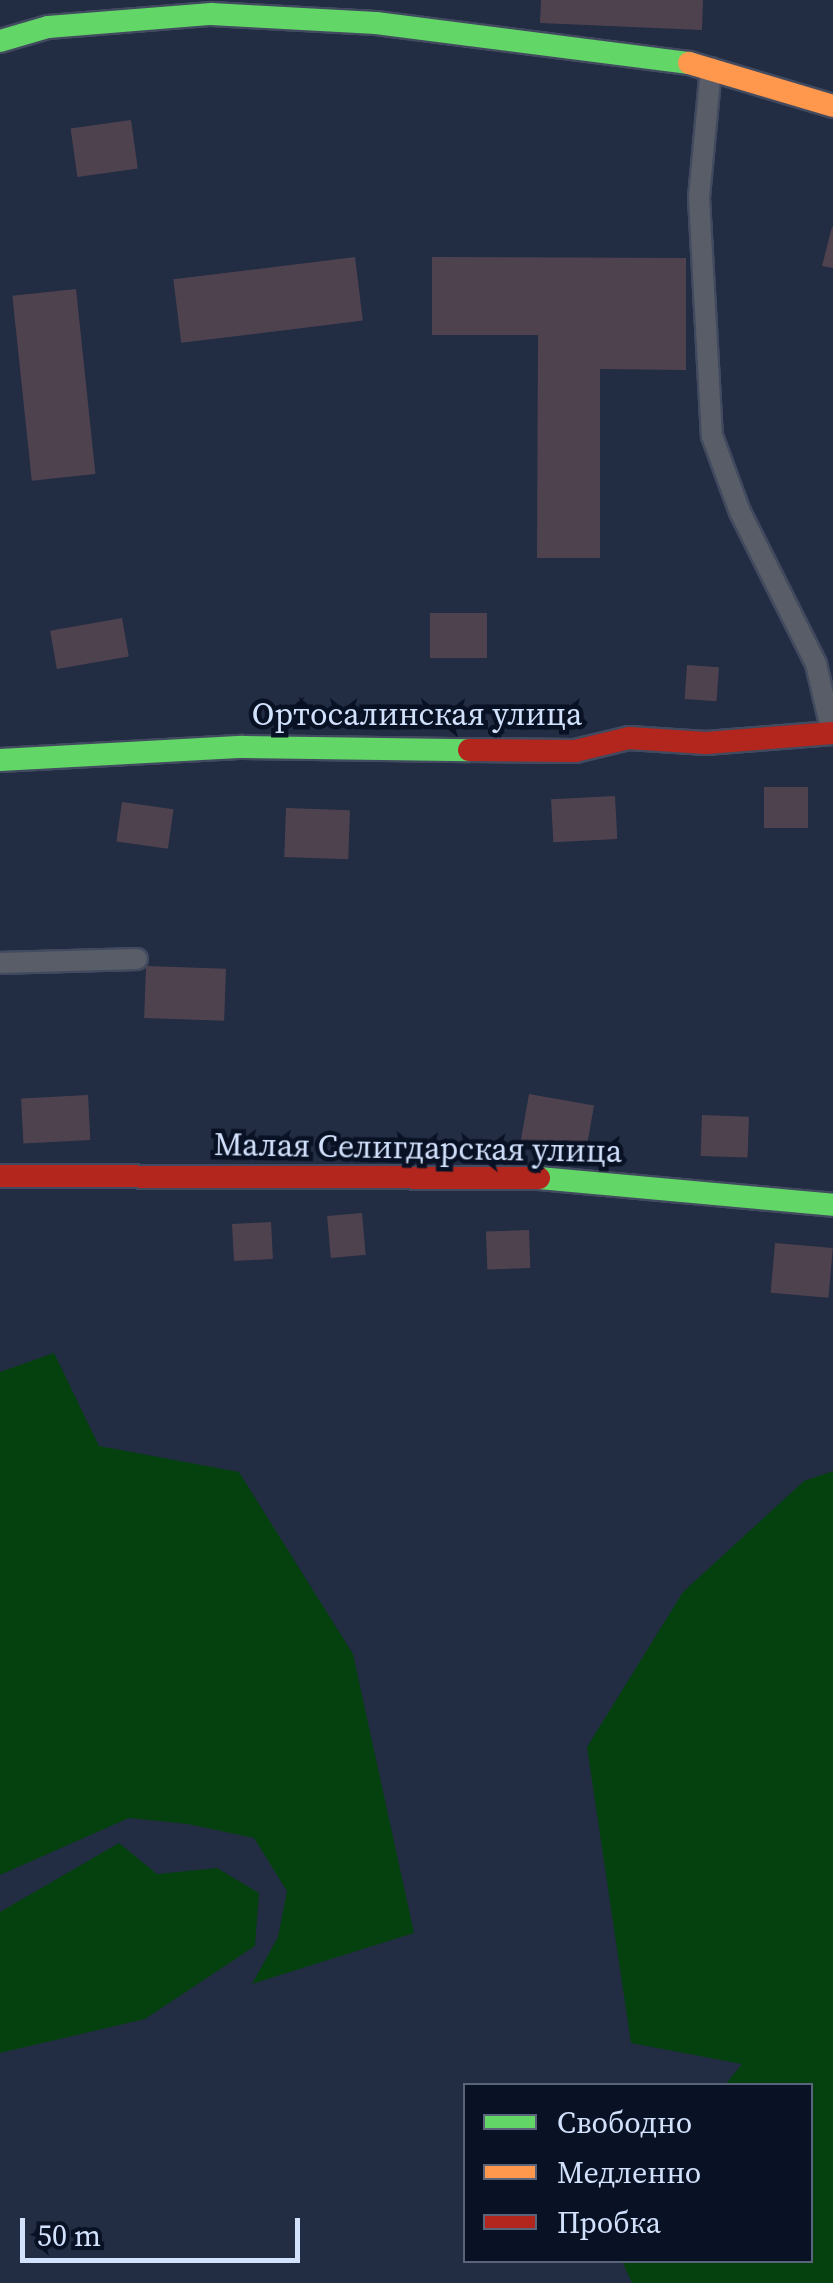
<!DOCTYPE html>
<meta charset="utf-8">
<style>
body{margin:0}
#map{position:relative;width:833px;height:2283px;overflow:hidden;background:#222c43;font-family:"Source Serif 4",serif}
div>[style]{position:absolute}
.green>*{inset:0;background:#05400f}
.building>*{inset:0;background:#4f424f;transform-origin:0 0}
.roads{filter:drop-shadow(2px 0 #414a5e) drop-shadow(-2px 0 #414a5e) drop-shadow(0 2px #414a5e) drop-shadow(0 -2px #414a5e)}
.lane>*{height:20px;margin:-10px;padding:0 10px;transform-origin:10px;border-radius:10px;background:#585d68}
.fast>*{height:22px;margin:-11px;padding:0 11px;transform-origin:11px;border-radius:11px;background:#63d668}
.slow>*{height:22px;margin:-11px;padding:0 11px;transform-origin:11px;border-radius:11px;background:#ff974d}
.jam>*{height:22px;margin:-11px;padding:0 11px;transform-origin:11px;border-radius:11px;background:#b3261e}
span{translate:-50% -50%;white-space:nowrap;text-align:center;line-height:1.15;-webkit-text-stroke:9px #091124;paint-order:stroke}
.street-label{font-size:32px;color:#d2e1fc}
.legend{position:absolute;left:463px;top:2083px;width:350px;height:180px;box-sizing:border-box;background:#091124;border:2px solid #59647a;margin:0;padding:12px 18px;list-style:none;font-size:30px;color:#d2e1fc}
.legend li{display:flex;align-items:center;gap:20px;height:50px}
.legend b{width:50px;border:2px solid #59647a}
.scale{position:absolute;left:20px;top:2218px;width:280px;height:45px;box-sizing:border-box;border:5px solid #d2e1fc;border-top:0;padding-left:12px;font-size:30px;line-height:35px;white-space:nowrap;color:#d2e1fc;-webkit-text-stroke:8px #091124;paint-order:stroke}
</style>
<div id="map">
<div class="green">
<div style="clip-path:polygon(54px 1353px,99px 1446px,239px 1472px,353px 1654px,414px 1933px,252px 1984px,278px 1937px,287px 1891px,254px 1838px,188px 1824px,129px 1818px,0 1875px,0 1372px)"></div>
<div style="clip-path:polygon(833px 1471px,833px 2283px,632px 2283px,622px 2261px,810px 2260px,810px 2086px,725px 2085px,742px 2064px,631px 2043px,587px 1747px,683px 1592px,804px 1481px)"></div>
<div style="clip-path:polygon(119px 1843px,157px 1874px,217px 1868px,259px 1893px,255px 1946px,145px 2019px,0 2053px,0 1912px)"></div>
</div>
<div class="building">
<div style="clip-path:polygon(541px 0,703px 0,702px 30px,540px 23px)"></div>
<div style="left:131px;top:120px;width:49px;height:61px;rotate:82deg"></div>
<div style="clip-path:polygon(832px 227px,833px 227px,833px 268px,822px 266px)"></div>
<div style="left:355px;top:257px;width:64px;height:183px;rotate:83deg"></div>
<div style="clip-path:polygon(432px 257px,686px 258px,686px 370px,600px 369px,600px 558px,537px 558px,538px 335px,432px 335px)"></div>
<div style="left:76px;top:289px;width:186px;height:64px;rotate:84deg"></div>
<div style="left:487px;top:613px;width:45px;height:57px;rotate:90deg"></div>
<div style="left:122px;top:618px;width:39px;height:73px;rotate:80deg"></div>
<div style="left:687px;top:665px;width:32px;height:34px;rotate:4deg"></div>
<div style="left:764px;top:787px;width:44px;height:41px"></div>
<div style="left:615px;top:796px;width:43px;height:64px;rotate:87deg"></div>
<div style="left:122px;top:802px;width:52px;height:40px;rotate:8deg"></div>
<div style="left:286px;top:808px;width:64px;height:49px;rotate:2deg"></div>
<div style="left:146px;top:966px;width:80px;height:52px;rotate:2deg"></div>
<div style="left:529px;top:1094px;width:66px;height:53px;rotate:10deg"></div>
<div style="left:88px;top:1095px;width:45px;height:67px;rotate:87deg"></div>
<div style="left:702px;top:1115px;width:47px;height:41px;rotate:2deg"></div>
<div style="left:362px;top:1213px;width:42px;height:35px;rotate:85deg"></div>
<div style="left:271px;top:1222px;width:37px;height:39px;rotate:87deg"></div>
<div style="left:529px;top:1230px;width:38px;height:43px;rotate:88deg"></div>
<div style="left:775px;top:1243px;width:58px;height:50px;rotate:5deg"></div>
</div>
<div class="roads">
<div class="lane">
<div style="left:711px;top:68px;width:131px;rotate:95.3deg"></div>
<div style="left:699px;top:198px;width:238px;rotate:86.9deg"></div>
<div style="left:712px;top:436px;width:81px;rotate:69.8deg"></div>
<div style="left:740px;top:512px;width:170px;rotate:63.4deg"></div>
<div style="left:816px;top:664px;width:71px;rotate:76.9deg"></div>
<div style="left:0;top:963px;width:137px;rotate:-1.7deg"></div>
</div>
<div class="fast">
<div style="left:0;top:41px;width:50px;rotate:-16.3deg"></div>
<div style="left:48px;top:27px;width:164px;rotate:-4.6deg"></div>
<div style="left:211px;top:14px;width:165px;rotate:3.1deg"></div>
<div style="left:376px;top:23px;width:316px;rotate:7.3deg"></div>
<div style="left:0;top:760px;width:243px;rotate:-3.1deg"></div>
<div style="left:243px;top:747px;width:226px;rotate:0.8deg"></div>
<div style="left:539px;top:1178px;width:295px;rotate:5.2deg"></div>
</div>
<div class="slow">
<div style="left:689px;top:63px;width:150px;rotate:16.6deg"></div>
</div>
<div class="jam">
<div style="left:469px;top:750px;width:106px;rotate:0.5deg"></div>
<div style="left:575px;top:751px;width:56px;rotate:-13.5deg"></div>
<div style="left:629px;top:738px;width:77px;rotate:3.7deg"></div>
<div style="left:706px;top:743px;width:127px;rotate:-4.5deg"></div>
<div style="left:0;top:1176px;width:539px;rotate:0.21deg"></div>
</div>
</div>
<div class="street-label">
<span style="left:417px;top:714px">Ортосалинская улица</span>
<span style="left:418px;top:1148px;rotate:1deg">Малая Селигдарская улица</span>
</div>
<ul class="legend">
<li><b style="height:12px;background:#63d668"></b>Свободно</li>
<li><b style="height:12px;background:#ff974d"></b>Медленно</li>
<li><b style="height:12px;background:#b3261e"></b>Пробка</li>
</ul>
<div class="scale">50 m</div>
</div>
